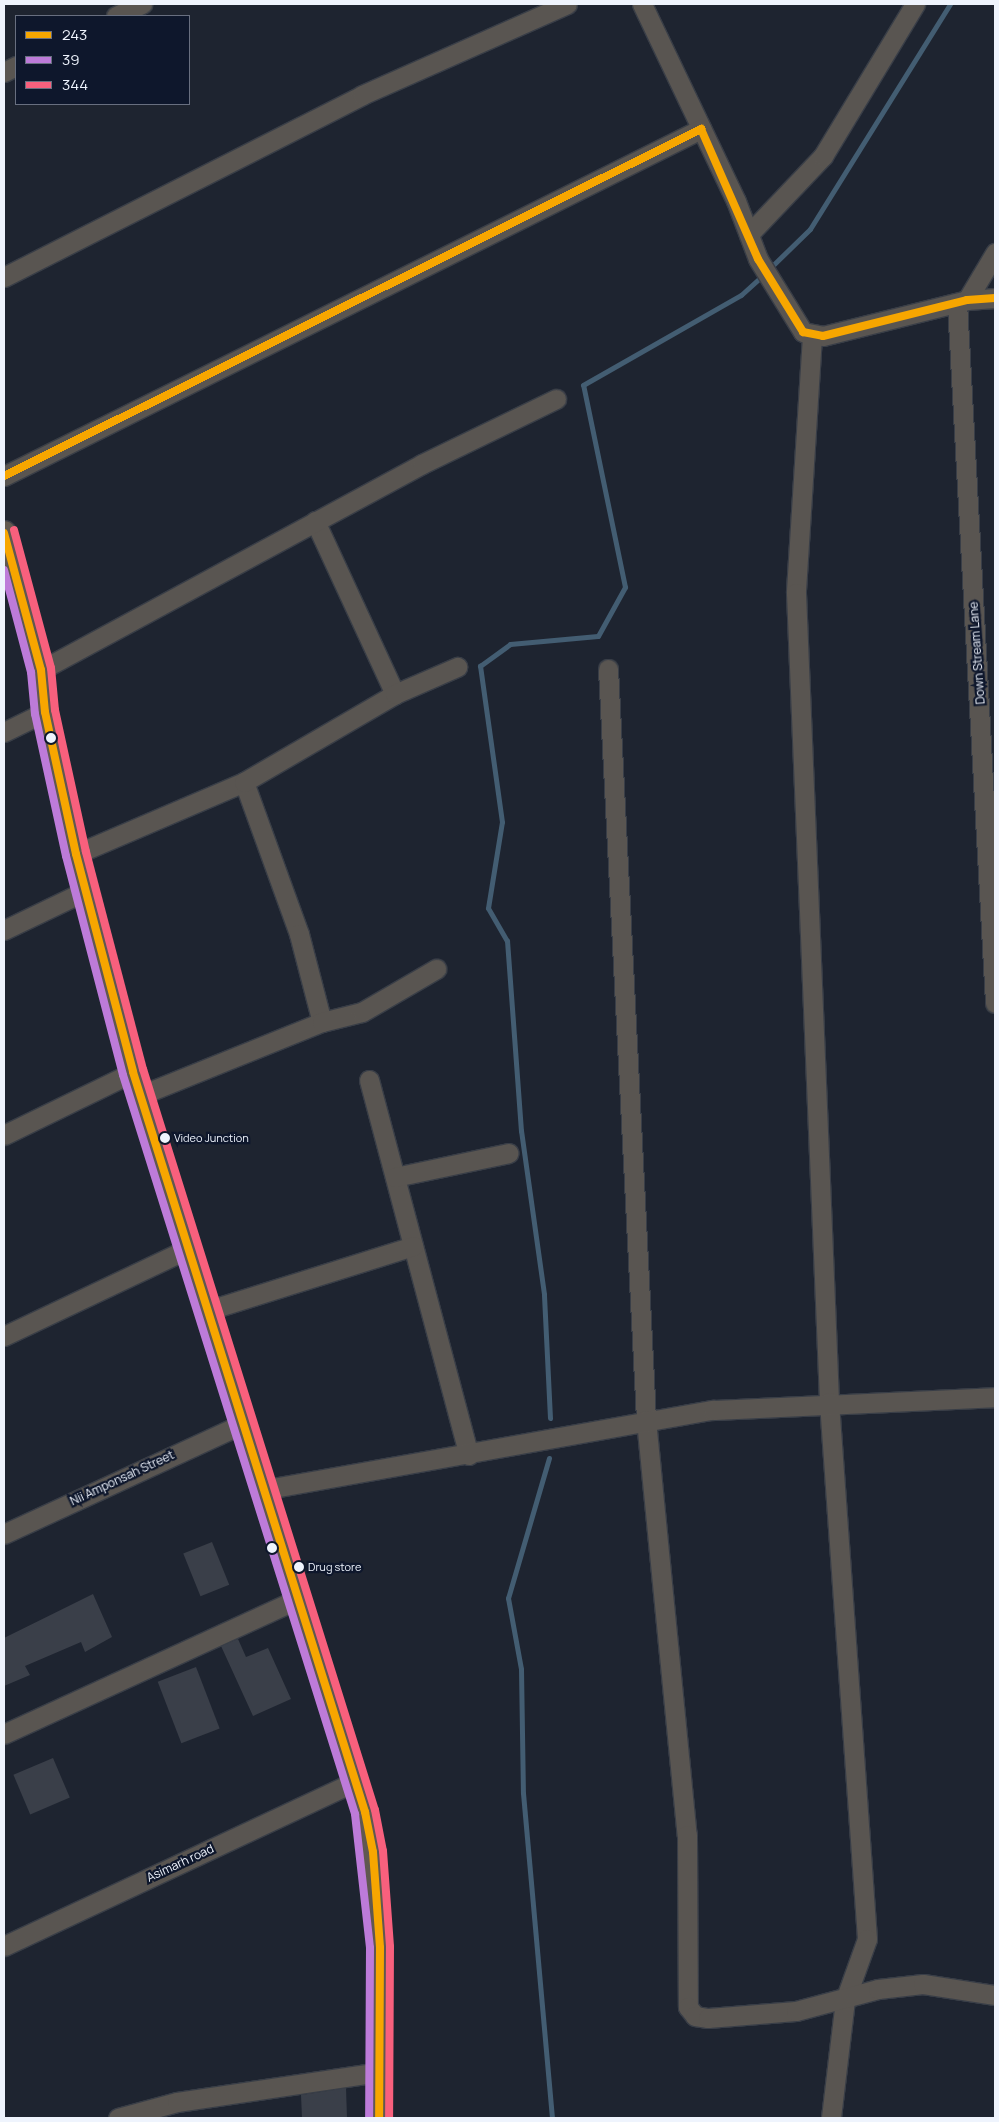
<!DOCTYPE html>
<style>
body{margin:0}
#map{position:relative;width:999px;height:2122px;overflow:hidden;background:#1e2430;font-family:Manrope,sans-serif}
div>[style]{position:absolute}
.stream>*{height:5px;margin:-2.5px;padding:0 2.5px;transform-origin:2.5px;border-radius:2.5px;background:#435d72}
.building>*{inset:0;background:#3a3f49;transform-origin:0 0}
.roads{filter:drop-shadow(1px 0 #393e47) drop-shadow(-1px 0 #393e47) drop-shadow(0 1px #393e47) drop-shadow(0 -1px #393e47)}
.minor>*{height:19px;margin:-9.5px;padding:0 9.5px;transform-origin:9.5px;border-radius:9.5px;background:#595551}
.major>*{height:24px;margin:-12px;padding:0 12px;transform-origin:12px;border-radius:12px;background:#605850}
.bus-1>*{height:8px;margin:-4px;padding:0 4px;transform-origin:4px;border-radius:4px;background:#f7a600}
.bus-2>*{height:8px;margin:-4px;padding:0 4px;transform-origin:4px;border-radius:4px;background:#bd7bd9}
.bus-3>*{height:8px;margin:-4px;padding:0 4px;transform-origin:4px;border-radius:4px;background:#f8607d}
.dots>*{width:14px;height:14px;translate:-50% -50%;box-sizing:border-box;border:2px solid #0e172c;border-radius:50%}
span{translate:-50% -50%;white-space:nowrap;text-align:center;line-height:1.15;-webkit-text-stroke:4.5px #0e172c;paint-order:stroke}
.bus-label{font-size:11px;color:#eff4fd}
.left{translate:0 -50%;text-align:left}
.street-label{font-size:12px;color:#eff4fd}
.frame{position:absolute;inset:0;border:5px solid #eff4fd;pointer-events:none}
.legend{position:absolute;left:15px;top:15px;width:175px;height:90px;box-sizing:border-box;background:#0e172c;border:1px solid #686f80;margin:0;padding:6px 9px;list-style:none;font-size:15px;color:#eff4fd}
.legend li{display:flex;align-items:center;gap:10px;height:25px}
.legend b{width:25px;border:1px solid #686f80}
</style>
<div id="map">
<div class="stream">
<div style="left:769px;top:269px;width:57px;rotate:-44.3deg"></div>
<div style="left:810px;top:229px;width:265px;rotate:-58.1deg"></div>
<div style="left:550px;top:1418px;width:124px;rotate:-92.8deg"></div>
<div style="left:544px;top:1294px;width:165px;rotate:-98deg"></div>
<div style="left:521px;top:1131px;width:191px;rotate:-94.2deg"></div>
<div style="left:507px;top:941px;width:38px;rotate:-120deg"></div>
<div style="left:488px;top:908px;width:87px;rotate:-80.8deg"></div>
<div style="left:502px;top:822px;width:158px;rotate:-98deg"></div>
<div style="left:480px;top:666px;width:37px;rotate:-36deg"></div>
<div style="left:510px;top:644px;width:88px;rotate:-5.2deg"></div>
<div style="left:598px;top:636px;width:56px;rotate:-61.1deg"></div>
<div style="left:625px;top:587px;width:206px;rotate:-101.7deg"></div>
<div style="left:583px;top:385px;width:182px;rotate:-29.7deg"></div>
<div style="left:741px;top:295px;width:30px;rotate:-42deg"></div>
<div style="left:549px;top:1458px;width:146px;rotate:106.3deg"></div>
<div style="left:508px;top:1598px;width:72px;rotate:79.6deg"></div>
<div style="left:521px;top:1669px;width:124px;rotate:89.1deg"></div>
<div style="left:523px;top:1793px;width:326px;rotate:84.9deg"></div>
</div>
<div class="building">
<div style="left:212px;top:1542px;width:46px;height:31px;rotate:68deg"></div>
<div style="clip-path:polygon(93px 1594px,112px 1637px,85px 1652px,81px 1642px,25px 1666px,30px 1675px,4px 1686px,4px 1638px)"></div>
<div style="clip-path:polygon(238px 1639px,246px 1657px,268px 1648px,291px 1699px,253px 1716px,221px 1646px)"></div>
<div style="left:196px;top:1667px;width:66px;height:41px;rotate:69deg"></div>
<div style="left:53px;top:1758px;width:43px;height:43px;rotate:67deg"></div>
<div style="clip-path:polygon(346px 2088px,347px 2118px,302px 2118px,301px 2095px)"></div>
</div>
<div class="roads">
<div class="minor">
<div style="left:642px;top:4px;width:218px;rotate:64.5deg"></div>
<div style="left:736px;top:201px;width:62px;rotate:69.2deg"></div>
<div style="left:758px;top:259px;width:86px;rotate:58.3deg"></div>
<div style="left:803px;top:332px;width:20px;rotate:11deg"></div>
<div style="left:823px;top:336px;width:148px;rotate:-14deg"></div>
<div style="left:967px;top:300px;width:28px;rotate:-4deg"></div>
<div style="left:116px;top:16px;width:29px;rotate:-25deg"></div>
<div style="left:4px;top:72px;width:13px;rotate:-27deg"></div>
<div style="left:749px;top:234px;width:108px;rotate:-46.5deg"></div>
<div style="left:823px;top:156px;width:178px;rotate:-58.8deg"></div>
<div style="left:4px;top:277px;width:402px;rotate:-26.9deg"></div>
<div style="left:362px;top:95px;width:224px;rotate:-23.9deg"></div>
<div style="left:967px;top:300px;width:55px;rotate:-59.2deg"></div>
<div style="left:957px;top:303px;width:701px;rotate:86.89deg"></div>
<div style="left:812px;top:336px;width:257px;rotate:93.6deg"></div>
<div style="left:796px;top:593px;width:810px;rotate:87.66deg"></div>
<div style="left:829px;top:1402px;width:538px;rotate:85.95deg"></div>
<div style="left:867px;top:1939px;width:65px;rotate:109.8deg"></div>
<div style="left:845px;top:2000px;width:119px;rotate:96.8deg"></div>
<div style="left:4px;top:476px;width:779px;rotate:-26.47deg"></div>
<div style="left:315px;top:521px;width:191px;rotate:65.2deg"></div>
<div style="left:608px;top:669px;width:752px;rotate:87.1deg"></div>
<div style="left:646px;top:1420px;width:417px;rotate:84.4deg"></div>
<div style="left:687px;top:1835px;width:172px;rotate:89.7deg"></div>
<div style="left:688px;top:2007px;width:11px;rotate:52deg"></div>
<div style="left:695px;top:2016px;width:13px;rotate:9deg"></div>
<div style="left:708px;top:2018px;width:88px;rotate:-4.5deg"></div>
<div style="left:796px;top:2011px;width:85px;rotate:-15deg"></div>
<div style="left:878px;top:1989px;width:45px;rotate:-6.3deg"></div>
<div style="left:923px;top:1984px;width:73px;rotate:8.7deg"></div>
<div style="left:41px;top:670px;width:433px;rotate:-28.4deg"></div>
<div style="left:422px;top:464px;width:149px;rotate:-25.9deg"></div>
<div style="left:4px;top:732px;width:46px;rotate:-26deg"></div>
<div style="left:244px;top:782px;width:162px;rotate:70.1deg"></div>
<div style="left:299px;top:934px;width:91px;rotate:75.4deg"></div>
<div style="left:76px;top:854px;width:183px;rotate:-23.2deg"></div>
<div style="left:244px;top:782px;width:175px;rotate:-30.2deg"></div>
<div style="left:395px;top:694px;width:68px;rotate:-23.5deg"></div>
<div style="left:4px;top:930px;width:92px;rotate:-25.7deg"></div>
<div style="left:369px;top:1080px;width:388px;rotate:75.1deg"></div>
<div style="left:141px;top:1095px;width:195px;rotate:-22deg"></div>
<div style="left:322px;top:1022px;width:41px;rotate:-14deg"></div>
<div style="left:362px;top:1012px;width:86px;rotate:-30.2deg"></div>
<div style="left:4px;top:1135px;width:144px;rotate:-26deg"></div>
<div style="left:395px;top:1177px;width:116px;rotate:-11.9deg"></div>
<div style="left:209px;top:1310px;width:214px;rotate:-17.4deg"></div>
<div style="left:4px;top:1336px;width:205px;rotate:-25.4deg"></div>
<div style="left:262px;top:1490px;width:458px;rotate:-10.1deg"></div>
<div style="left:713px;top:1410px;width:282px;rotate:-2.6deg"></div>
<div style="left:4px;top:1534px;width:262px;rotate:-24.8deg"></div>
<div style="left:4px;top:1734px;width:323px;rotate:-24.7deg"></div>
<div style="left:4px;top:1946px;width:389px;rotate:-25.1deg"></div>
<div style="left:118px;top:2118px;width:61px;rotate:-15.2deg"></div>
<div style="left:177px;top:2102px;width:204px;rotate:-8.4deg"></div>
</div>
<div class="major">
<div style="left:4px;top:533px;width:142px;rotate:74.9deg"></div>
<div style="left:41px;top:670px;width:42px;rotate:84.6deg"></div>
<div style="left:45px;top:712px;width:145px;rotate:77.7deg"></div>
<div style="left:76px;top:854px;width:225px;rotate:75.3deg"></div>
<div style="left:133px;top:1072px;width:776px;rotate:72.59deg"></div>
<div style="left:365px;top:1812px;width:41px;rotate:78.7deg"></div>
<div style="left:373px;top:1852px;width:96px;rotate:85.8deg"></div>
<div style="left:380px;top:1948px;width:170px;rotate:90.3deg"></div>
</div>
</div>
<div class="bus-1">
<div style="left:4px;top:476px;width:779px;rotate:-26.47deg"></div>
<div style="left:701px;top:129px;width:142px;rotate:66.3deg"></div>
<div style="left:758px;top:259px;width:86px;rotate:58.3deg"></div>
<div style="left:803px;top:332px;width:20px;rotate:11deg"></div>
<div style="left:823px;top:336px;width:148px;rotate:-14deg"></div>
<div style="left:967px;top:300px;width:28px;rotate:-4deg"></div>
<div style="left:4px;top:533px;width:142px;rotate:74.9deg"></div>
<div style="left:41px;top:670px;width:42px;rotate:84.6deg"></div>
<div style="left:45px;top:712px;width:145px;rotate:77.7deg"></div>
<div style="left:76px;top:854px;width:225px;rotate:75.3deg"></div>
<div style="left:133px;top:1072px;width:776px;rotate:72.59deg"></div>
<div style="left:365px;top:1812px;width:41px;rotate:78.7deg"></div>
<div style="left:373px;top:1852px;width:96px;rotate:85.8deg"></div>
<div style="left:380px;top:1948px;width:170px;rotate:90.3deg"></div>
</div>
<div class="bus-2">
<div style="left:4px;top:570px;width:106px;rotate:75.2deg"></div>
<div style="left:31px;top:672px;width:42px;rotate:84.6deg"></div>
<div style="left:35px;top:714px;width:145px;rotate:77.7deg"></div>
<div style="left:66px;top:856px;width:226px;rotate:75.4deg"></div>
<div style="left:123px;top:1075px;width:775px;rotate:72.57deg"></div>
<div style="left:355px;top:1814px;width:135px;rotate:83.6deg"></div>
<div style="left:370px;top:1948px;width:170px;rotate:90.3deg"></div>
</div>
<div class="bus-3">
<div style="left:14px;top:530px;width:143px;rotate:75deg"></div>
<div style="left:51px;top:668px;width:42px;rotate:84.6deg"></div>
<div style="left:55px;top:710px;width:145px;rotate:77.7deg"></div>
<div style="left:86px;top:852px;width:224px;rotate:75.3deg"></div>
<div style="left:143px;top:1069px;width:776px;rotate:72.62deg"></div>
<div style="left:375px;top:1810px;width:42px;rotate:79deg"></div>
<div style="left:383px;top:1851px;width:96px;rotate:85.8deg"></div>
<div style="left:390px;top:1947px;width:171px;rotate:90.3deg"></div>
</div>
<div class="dots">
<div style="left:51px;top:738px;background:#eff4fd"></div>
<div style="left:165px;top:1138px;background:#eff4fd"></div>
<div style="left:272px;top:1548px;background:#eff4fd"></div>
<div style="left:299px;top:1567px;background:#eff4fd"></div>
</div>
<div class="bus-label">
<span class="left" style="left:174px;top:1138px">Video Junction</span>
<span class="left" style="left:308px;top:1567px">Drug store</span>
</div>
<div class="street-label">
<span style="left:977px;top:653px;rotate:-94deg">Down Stream Lane</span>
<span style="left:122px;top:1478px;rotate:-25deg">Nii Amponsah Street</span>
<span style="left:180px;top:1863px;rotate:-25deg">Asimarh road</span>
</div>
<div class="frame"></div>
<ul class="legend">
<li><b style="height:6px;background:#f7a600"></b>243</li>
<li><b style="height:6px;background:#bd7bd9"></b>39</li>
<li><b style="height:6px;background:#f8607d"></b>344</li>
</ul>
</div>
